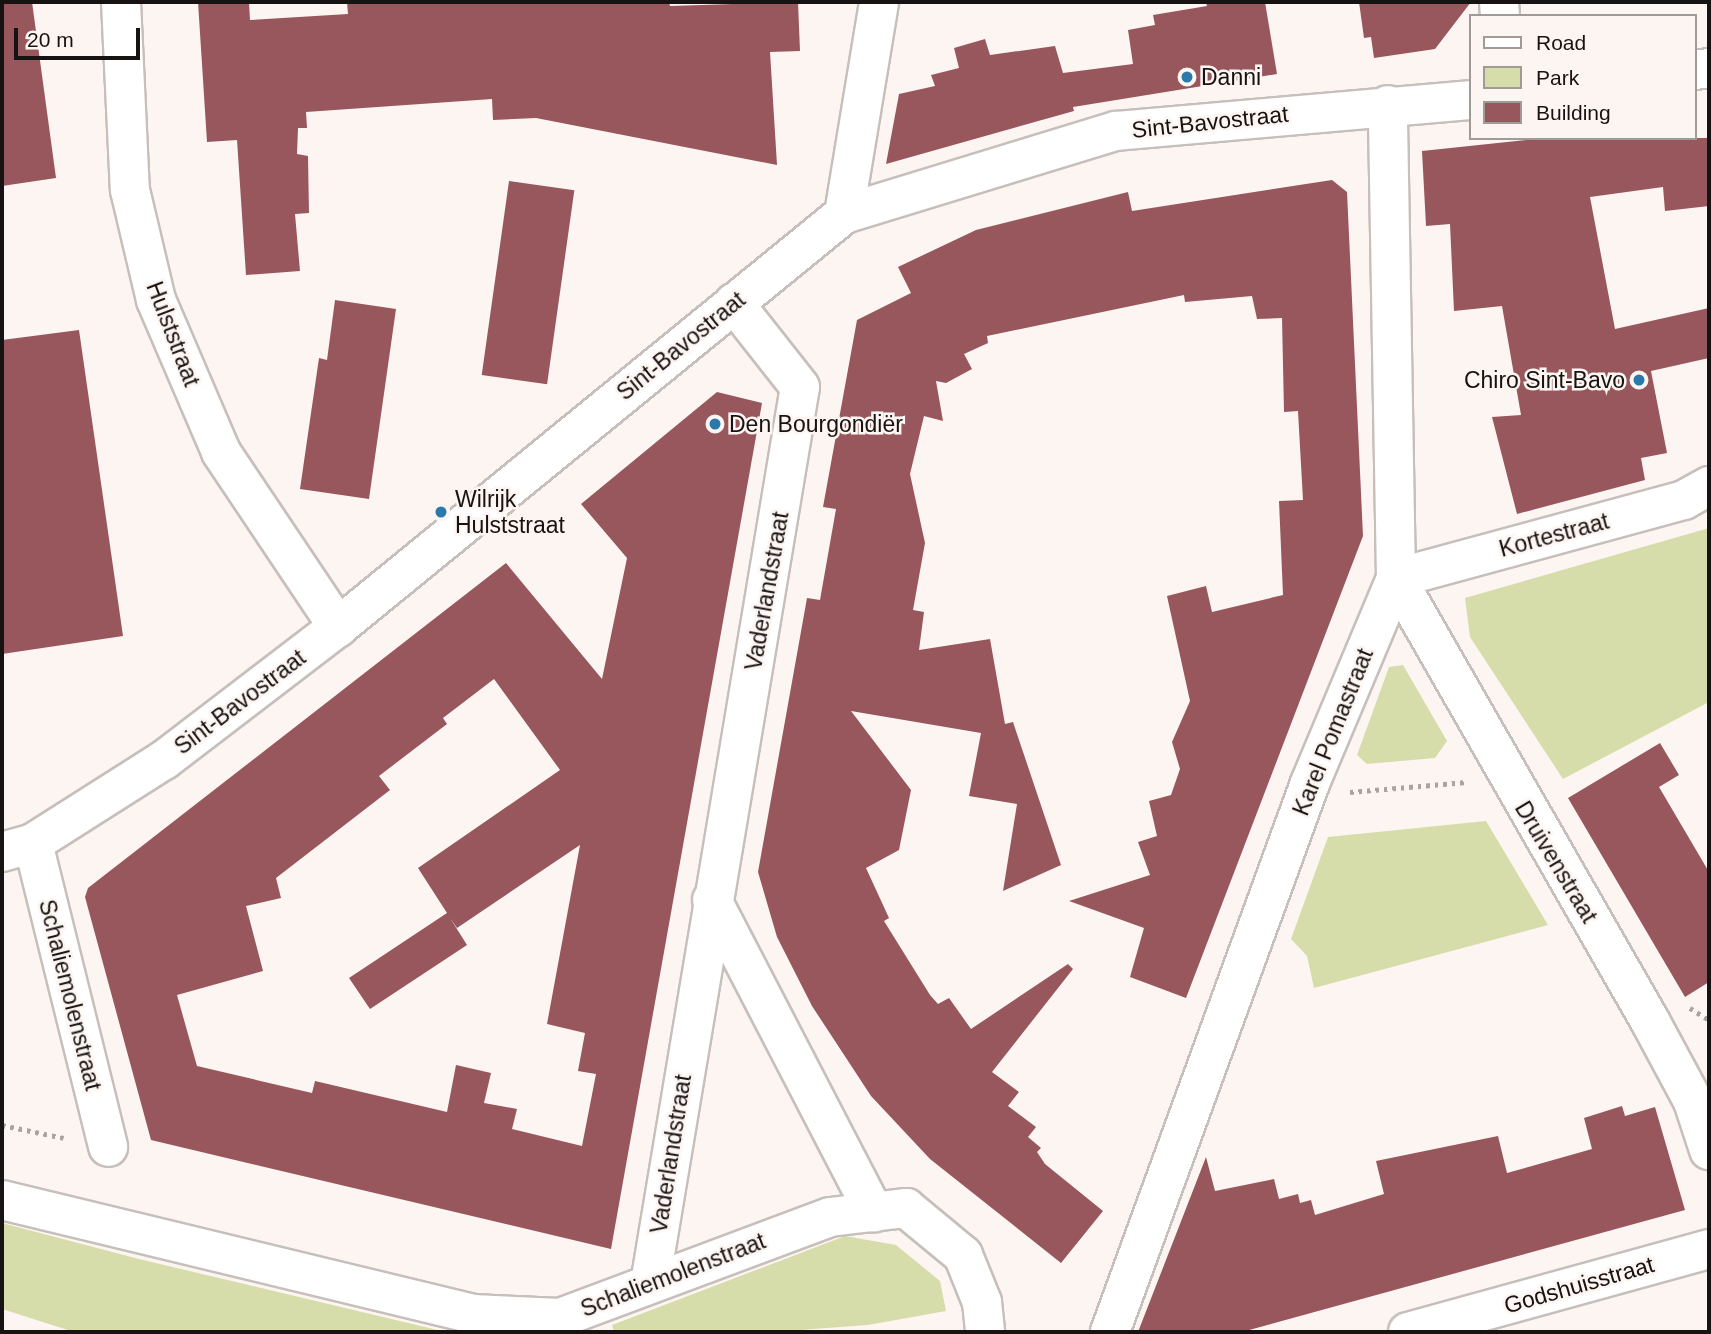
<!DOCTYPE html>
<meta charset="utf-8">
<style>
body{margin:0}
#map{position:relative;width:1711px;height:1334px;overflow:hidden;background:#fdf5f2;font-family:Helvetica,sans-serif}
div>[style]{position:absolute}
.green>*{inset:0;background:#d7ddaa}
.building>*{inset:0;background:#97575d;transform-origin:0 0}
.path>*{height:4.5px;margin-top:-2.25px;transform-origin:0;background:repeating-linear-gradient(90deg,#aaa4a1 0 3.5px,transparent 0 8.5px)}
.roads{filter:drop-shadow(2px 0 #c6bfbb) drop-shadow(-2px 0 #c6bfbb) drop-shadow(0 2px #c6bfbb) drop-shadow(0 -2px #c6bfbb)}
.street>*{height:38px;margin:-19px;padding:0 19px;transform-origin:19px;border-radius:19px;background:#fff}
.dots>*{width:19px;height:19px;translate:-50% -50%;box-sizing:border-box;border:4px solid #fdf5f2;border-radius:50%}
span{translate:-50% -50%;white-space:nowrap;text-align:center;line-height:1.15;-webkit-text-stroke:5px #fdf5f2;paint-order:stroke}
.poi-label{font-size:23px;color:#161312}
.left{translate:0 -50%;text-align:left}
.right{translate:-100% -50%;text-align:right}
.street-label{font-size:23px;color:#161312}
.frame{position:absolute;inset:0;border:4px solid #161312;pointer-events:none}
.legend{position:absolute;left:1469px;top:14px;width:228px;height:126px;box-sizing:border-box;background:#fdf5f2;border:2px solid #a19b98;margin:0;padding:9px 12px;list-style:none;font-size:21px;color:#161312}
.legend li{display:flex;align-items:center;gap:14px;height:35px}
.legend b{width:35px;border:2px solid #a19b98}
.scale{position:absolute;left:14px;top:28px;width:126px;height:32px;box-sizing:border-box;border:4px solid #161312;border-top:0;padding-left:9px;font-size:21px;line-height:24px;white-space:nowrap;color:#161312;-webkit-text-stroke:5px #fdf5f2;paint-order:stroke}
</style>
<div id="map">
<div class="green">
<div style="clip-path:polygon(1709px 528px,1709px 702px,1563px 779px,1470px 637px,1465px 598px)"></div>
<div style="clip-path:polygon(1403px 665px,1447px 741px,1435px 758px,1367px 764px,1357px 755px,1389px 667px)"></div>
<div style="clip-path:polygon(1486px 821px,1548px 925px,1314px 988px,1307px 956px,1291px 939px,1328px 837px)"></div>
<div style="clip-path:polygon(2px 1223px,139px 1259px,446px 1332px,74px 1332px,2px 1309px)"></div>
<div style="clip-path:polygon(845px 1236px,896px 1245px,940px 1281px,946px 1311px,868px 1325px,773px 1332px,614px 1332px,612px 1325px)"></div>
</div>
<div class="building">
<div style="clip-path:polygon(2px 2px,32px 2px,56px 178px,2px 186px)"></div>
<div style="clip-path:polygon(198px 2px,249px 2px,250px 20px,348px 14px,347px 2px,669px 2px,670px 6px,798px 2px,800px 51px,770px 52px,777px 165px,536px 118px,493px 120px,492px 99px,306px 112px,307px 128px,298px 128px,297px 154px,308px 156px,309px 213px,295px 214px,300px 271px,246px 275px,237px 140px,207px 142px)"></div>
<div style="clip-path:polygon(1206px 2px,1265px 2px,1277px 74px,1073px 107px,1074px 111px,886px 164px,899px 94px,935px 86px,931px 75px,959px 68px,954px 48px,985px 39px,990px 55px,1055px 46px,1063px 73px,1133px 64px,1128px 30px,1155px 25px,1153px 15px,1207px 6px)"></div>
<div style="clip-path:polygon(1359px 2px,1471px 2px,1435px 49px,1374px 58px,1371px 37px,1364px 38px)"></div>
<div style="clip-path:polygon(1545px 138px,1709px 138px,1709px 206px,1665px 211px,1663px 187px,1590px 197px,1615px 329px,1709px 308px,1709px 358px,1651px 371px,1667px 453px,1641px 458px,1645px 480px,1517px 514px,1492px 417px,1521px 415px,1502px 306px,1454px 311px,1450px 224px,1426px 226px,1422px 151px)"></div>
<div style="clip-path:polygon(1332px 180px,1347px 192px,1363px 536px,1186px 998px,1130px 977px,1144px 928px,1069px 901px,1150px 875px,1138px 842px,1157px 836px,1149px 801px,1171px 795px,1180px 769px,1172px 742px,1190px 701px,1167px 596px,1206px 586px,1212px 612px,1283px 595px,1279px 501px,1303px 500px,1298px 411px,1284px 412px,1282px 318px,1257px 319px,1252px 296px,1185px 302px,1184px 295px,987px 336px,988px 343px,964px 354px,972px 369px,946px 383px,936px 381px,943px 421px,924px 416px,910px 474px,925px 543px,913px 610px,924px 612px,919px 650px,990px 639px,1005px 724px,1013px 722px,1061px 865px,1003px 891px,1017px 804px,969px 796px,981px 733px,851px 711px,911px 790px,899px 850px,866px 868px,889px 918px,884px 921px,930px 995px,938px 1004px,949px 998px,971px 1029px,1068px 964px,1073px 969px,992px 1072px,1019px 1092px,1008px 1106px,1036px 1127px,1028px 1137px,1041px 1148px,1037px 1152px,1045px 1164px,1103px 1211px,1061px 1263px,930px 1159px,871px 1096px,812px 1006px,777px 937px,758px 872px,807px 598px,820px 600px,836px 509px,823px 507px,857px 320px,911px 293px,898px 267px,976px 230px,1128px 192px,1132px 211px)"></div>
<div style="left:509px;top:181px;width:66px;height:196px;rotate:8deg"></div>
<div style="clip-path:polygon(335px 300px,396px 309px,369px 499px,300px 489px,319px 358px,327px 360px)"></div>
<div style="clip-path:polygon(79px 330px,123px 636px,2px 654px,2px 340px)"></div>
<div style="clip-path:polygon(evenodd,717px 392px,762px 403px,611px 1249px,151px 1140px,85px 897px,88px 888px,506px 563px,602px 679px,627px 558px,581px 504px,717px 392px,494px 679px,560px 770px,418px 868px,447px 913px,349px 978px,370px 1009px,467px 945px,450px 918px,457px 928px,580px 845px,547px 1024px,585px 1033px,578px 1071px,596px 1074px,582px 1146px,512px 1129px,517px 1109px,484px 1103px,491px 1073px,456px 1065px,447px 1112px,315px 1081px,312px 1093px,197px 1066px,177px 995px,263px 971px,246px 906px,281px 898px,276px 878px,390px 790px,379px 776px,447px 724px,443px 718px,494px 679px)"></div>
<div style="clip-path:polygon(1660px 743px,1679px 775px,1659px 787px,1709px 872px,1709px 982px,1685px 997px,1568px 798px)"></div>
<div style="clip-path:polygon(1622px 1106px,1625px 1116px,1655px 1107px,1685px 1210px,1242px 1332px,1138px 1332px,1206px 1157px,1215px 1191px,1274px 1179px,1279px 1199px,1298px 1194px,1300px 1203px,1311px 1200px,1315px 1215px,1384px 1194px,1376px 1161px,1498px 1136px,1507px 1173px,1592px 1149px,1584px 1118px)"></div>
</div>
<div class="path">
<div style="left:1350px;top:792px;width:117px;rotate:-4.9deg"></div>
<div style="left:1690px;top:1008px;width:22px;rotate:32deg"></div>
<div style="left:2px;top:1125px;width:63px;rotate:11.8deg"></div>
</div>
<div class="roads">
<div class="street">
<div style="left:121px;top:2px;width:188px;rotate:87.3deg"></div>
<div style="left:130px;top:190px;width:113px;rotate:76.7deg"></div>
<div style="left:156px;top:300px;width:165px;rotate:66.8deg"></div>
<div style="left:221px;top:452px;width:211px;rotate:56.2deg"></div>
<div style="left:1499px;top:2px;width:14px;rotate:86deg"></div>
<div style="left:1695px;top:70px;width:14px;rotate:-8deg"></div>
<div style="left:844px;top:214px;width:215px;rotate:-80.6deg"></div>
<div style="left:1709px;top:486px;width:29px;rotate:151deg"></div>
<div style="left:1684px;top:500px;width:298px;rotate:164.8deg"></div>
<div style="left:1396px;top:578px;width:511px;rotate:60.17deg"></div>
<div style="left:1650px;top:1021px;width:91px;rotate:61.7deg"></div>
<div style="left:1693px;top:1101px;width:52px;rotate:71.9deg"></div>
<div style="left:33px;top:843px;width:313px;rotate:76.1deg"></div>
<div style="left:2px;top:852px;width:32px;rotate:-16deg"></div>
<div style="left:33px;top:843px;width:155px;rotate:-32.4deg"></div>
<div style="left:164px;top:760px;width:219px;rotate:-37.4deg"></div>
<div style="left:338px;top:627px;width:653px;rotate:-39.22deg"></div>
<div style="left:844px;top:214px;width:284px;rotate:-17deg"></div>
<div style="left:1116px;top:131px;width:356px;rotate:-5deg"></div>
<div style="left:712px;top:900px;width:352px;rotate:62.6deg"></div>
<div style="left:2px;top:1200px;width:484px;rotate:13.6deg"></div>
<div style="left:472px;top:1314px;width:88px;rotate:2.6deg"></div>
<div style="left:560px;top:1318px;width:288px;rotate:-20.5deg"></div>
<div style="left:830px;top:1217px;width:77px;rotate:-6.8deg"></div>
<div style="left:906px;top:1208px;width:74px;rotate:39.5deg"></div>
<div style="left:963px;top:1255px;width:51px;rotate:68deg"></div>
<div style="left:982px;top:1302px;width:30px;rotate:84deg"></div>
<div style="left:650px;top:1284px;width:909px;rotate:-80.51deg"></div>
<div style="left:800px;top:387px;width:107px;rotate:-128.2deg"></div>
<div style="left:1110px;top:1332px;width:584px;rotate:-69.98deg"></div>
<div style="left:1310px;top:783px;width:222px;rotate:-67.2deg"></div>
<div style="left:1396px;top:578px;width:473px;rotate:-91deg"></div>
<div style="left:1408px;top:1332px;width:312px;rotate:-15.4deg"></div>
</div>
</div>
<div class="dots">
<div style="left:1187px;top:77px;background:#2b79ab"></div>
<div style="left:1639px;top:380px;background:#2b79ab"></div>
<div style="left:715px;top:424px;background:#2b79ab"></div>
<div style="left:441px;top:512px;background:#2b79ab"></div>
</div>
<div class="poi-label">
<span class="left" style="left:1201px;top:77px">Danni</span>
<span class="right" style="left:1625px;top:380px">Chiro Sint-Bavo</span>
<span class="left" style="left:729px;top:424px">Den Bourgondiër</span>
<span class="left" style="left:455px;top:512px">Wilrijk<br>Hulststraat</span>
</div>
<div class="street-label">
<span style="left:1210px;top:122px;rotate:-6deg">Sint-Bavostraat</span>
<span style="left:173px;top:334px;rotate:69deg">Hulststraat</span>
<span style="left:681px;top:346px;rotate:-39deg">Sint-Bavostraat</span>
<span style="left:1554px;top:535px;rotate:-15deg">Kortestraat</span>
<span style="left:767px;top:591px;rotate:-80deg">Vaderlandstraat</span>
<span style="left:240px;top:702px;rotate:-37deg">Sint-Bavostraat</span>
<span style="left:1333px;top:732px;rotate:-68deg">Karel Pomastraat</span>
<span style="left:1556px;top:862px;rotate:59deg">Druivenstraat</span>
<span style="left:70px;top:995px;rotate:76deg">Schaliemolenstraat</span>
<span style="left:671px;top:1154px;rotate:-81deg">Vaderlandstraat</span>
<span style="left:673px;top:1275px;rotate:-21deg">Schaliemolenstraat</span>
<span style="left:1579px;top:1285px;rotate:-16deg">Godshuisstraat</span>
</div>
<div class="frame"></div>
<ul class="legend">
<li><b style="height:9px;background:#fff"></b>Road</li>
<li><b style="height:19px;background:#d7ddaa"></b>Park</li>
<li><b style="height:19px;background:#97575d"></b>Building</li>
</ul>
<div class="scale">20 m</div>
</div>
